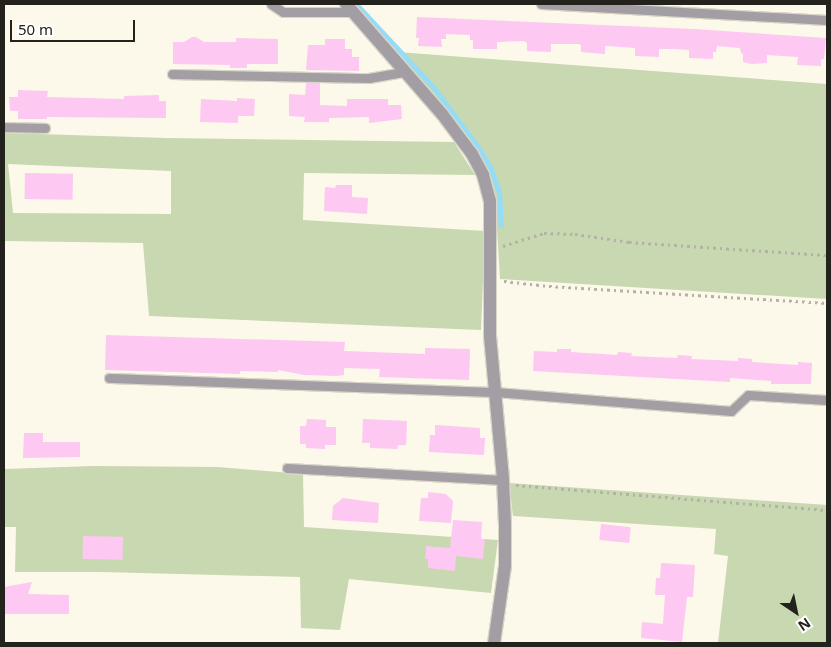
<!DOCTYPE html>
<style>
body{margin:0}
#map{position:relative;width:831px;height:647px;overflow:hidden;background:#fcf8ea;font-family:"Noto Sans",sans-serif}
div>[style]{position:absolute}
.green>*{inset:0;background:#c8d8b0}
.stream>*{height:5px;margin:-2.5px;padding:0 2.5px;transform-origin:2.5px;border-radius:2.5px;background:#95ddf7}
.building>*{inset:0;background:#fdc8f1;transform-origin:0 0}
.path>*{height:3px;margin-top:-1.5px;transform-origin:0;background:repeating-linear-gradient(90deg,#b4b1a6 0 2.5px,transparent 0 6.5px)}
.roads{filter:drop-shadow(1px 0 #d9d6c9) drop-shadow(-1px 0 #d9d6c9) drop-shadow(0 1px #d9d6c9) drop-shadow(0 -1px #d9d6c9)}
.lane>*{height:9px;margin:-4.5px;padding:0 4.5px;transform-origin:4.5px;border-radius:4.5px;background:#a39ea3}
.street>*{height:12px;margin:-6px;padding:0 6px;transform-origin:6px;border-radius:6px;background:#a39ea3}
span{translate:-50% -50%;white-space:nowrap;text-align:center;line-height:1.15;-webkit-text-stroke:4px #fff;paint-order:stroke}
.frame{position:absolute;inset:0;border:5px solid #24221d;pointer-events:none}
.north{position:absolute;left:771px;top:587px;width:50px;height:50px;-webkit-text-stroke:4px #fff;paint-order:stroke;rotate:146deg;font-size:14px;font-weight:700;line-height:20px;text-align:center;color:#24221d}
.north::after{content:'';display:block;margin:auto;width:18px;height:22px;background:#24221d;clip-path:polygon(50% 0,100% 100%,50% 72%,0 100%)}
.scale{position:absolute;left:10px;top:20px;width:125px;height:22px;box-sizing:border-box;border:2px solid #24221d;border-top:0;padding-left:6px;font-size:15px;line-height:18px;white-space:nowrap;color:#24221d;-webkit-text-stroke:4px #fff;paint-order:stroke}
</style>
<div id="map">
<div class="green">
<div style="clip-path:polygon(397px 52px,827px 84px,827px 299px,500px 279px,495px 198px,483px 163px,464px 130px)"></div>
<div style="clip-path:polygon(evenodd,4px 133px,167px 138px,454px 142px,475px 175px,304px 173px,303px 220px,485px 231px,481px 330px,149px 316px,143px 243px,4px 241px,4px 133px,8px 164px,171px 171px,171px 214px,13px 213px,8px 164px)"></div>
<div style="clip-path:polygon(94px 466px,218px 467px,303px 474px,304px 527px,498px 540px,491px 593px,349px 579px,340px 630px,301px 628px,300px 577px,102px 572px,15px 572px,16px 527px,4px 527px,4px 469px)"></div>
<div style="clip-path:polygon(509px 483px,827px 505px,827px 643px,718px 643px,728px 556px,714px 554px,716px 529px,513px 516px)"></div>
</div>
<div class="stream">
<div style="left:356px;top:4px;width:115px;rotate:47.1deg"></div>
<div style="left:434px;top:88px;width:74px;rotate:53.3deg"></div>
<div style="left:478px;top:147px;width:26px;rotate:59deg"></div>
<div style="left:491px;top:169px;width:24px;rotate:71deg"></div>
<div style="left:499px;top:192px;width:33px;rotate:87deg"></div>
</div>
<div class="building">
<div style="clip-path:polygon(417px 17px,694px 29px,826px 38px,824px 59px,821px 59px,821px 66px,797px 65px,798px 57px,767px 55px,767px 63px,751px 64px,743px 62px,743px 54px,741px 53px,740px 48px,717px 46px,716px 52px,713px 52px,713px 59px,689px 58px,689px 50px,675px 49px,659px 49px,659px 57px,635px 56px,635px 48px,608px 46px,605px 46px,605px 54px,581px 52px,581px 45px,578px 44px,551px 44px,551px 52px,527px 51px,527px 43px,524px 41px,497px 42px,497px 49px,473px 49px,473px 40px,470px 40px,470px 35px,446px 34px,446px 39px,441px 39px,442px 47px,418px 46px,419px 38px,416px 38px)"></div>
<div style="clip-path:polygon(192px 37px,196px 37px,204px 42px,236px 42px,236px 38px,278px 39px,278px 64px,247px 64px,247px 68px,230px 68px,230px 65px,173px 64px,173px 42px,184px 42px)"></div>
<div style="clip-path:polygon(325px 39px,345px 39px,345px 49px,352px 49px,352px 57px,359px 57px,359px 71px,306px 70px,308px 45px,325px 45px)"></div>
<div style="clip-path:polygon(306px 83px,320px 83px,320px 105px,347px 106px,347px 99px,388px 99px,388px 105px,401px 105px,402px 119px,369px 123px,369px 117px,329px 118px,329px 122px,304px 122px,305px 117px,289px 116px,289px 94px,305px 95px)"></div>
<div style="clip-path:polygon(18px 90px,48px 91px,47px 97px,124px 99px,124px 96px,159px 95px,159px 101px,166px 101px,166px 118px,47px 117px,47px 119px,18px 119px,18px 111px,10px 111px,9px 97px,18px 97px)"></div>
<div style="clip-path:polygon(237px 98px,255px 99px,254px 116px,238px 116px,238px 123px,200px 122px,201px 99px,237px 101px)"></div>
<div style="left:25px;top:173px;width:48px;height:26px;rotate:1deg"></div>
<div style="clip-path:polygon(336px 185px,352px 185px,352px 197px,368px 198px,367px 214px,324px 211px,325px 187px,335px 188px)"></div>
<div style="clip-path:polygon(106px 335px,345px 342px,344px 351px,425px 354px,425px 348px,470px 349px,469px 380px,379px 377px,380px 369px,344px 368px,344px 375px,336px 376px,304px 375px,278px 370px,278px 372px,240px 371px,240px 374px,105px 370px)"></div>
<div style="clip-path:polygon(557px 349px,571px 349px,571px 352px,617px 355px,618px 352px,632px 353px,631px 356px,677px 358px,678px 355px,692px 356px,691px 359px,738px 361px,738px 358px,752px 359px,752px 362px,798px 365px,798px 362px,812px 363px,811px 384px,771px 384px,771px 381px,730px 378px,730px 382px,533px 371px,534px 351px,557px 352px)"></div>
<div style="clip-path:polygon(307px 419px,326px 420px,326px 427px,336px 427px,336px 445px,325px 445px,325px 449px,306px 448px,306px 444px,300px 444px,300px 426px,306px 426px)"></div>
<div style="clip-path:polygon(363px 419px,407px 421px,406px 445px,398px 445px,397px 449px,370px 448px,370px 443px,362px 443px)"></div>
<div style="clip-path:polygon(435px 425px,480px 428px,480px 438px,485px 438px,484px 455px,429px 452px,430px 435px,435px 435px)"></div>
<div style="clip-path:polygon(24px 433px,43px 433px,43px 442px,80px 442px,80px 457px,23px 458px)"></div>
<div style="clip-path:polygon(428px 492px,446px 494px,453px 501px,451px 523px,419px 521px,421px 498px,428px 498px)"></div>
<div style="clip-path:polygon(343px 498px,379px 503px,378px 523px,332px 520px,333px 506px)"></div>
<div style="clip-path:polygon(453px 520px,482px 522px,481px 539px,485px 539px,483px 559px,456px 556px,455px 571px,428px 568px,428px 559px,425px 559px,426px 546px,450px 548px)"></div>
<div style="left:601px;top:524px;width:30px;height:16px;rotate:6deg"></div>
<div style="left:83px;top:536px;width:40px;height:23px;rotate:1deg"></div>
<div style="clip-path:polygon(661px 563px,695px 565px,693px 597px,687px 597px,682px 642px,641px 638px,642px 622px,663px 624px,665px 595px,655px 595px,656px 578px,660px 578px)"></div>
<div style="clip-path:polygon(32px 582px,28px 594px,69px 595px,69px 614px,4px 614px,4px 587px)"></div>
</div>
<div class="path">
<div style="left:503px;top:246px;width:43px;rotate:-17.6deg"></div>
<div style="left:544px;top:233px;width:31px;rotate:2deg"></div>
<div style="left:575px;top:234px;width:55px;rotate:8.4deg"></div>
<div style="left:629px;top:242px;width:198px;rotate:3.8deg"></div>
<div style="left:504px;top:281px;width:45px;rotate:6.3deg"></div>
<div style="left:549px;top:286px;width:279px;rotate:3.5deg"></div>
<div style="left:516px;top:485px;width:312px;rotate:4.6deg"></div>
</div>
<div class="roads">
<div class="lane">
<div style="left:271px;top:4px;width:14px;rotate:34deg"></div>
<div style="left:283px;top:12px;width:70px"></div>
<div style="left:541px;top:4px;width:286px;rotate:3.2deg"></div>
<div style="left:172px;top:74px;width:197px;rotate:1.2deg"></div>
<div style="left:369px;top:78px;width:36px;rotate:-10deg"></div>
<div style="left:4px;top:127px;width:41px;rotate:1.4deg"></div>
<div style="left:109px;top:378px;width:386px;rotate:2.1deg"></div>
<div style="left:495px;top:392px;width:237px;rotate:4.6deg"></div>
<div style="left:731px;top:411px;width:23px;rotate:-43deg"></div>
<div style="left:748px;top:395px;width:79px;rotate:3.6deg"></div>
<div style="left:287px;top:468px;width:216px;rotate:3.2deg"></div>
</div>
<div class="street">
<div style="left:346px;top:4px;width:146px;rotate:48.9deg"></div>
<div style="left:442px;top:114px;width:50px;rotate:53.1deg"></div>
<div style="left:472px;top:154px;width:24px;rotate:62deg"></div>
<div style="left:483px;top:175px;width:27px;rotate:75deg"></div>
<div style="left:490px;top:201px;width:135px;rotate:90deg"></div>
<div style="left:490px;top:336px;width:145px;rotate:84.8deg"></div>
<div style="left:503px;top:480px;width:44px;rotate:87.4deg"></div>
<div style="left:505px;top:524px;width:42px;rotate:90deg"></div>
<div style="left:505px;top:566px;width:78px;rotate:98.1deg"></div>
</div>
</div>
<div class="frame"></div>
<div class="north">N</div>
<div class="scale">50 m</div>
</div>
